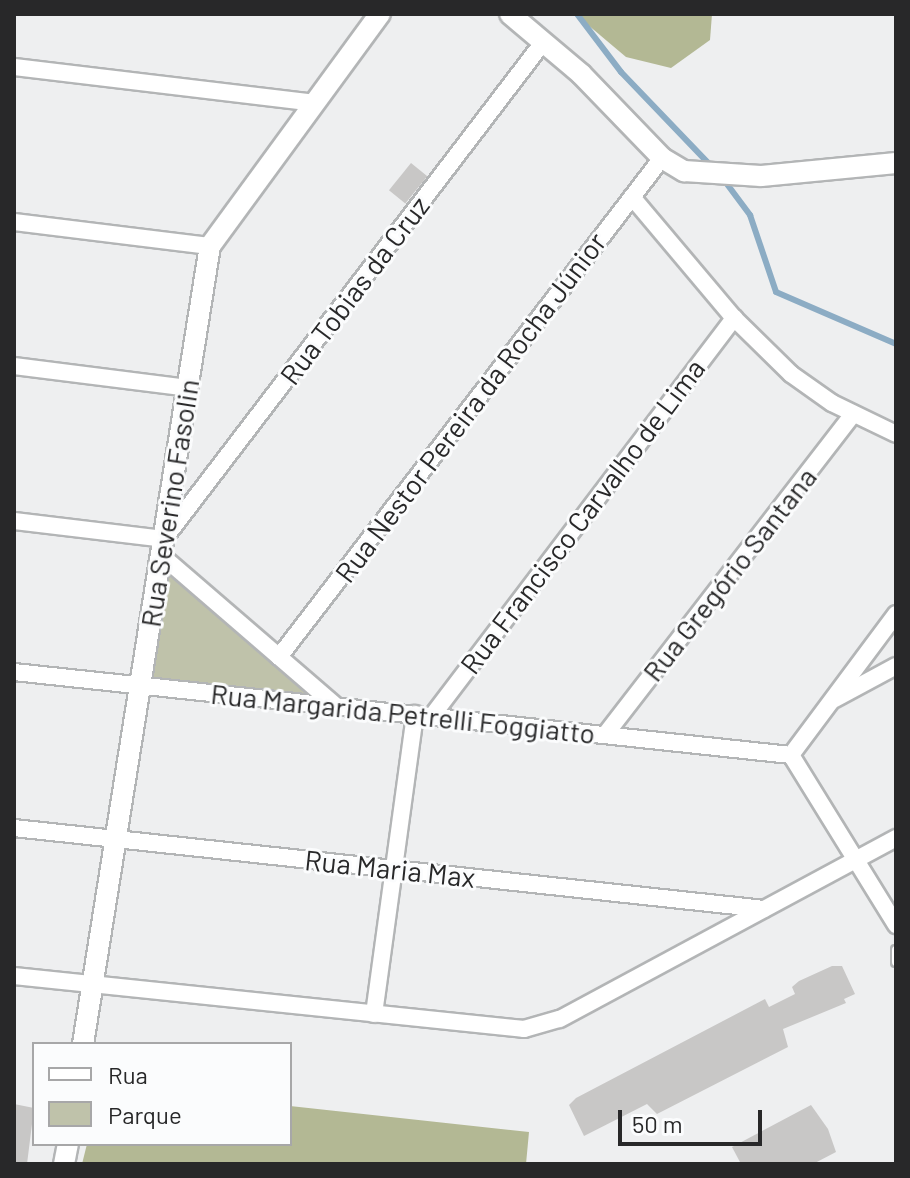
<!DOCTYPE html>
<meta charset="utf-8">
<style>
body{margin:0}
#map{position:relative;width:910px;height:1178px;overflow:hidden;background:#eeeff0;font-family:Barlow,sans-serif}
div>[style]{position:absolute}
.green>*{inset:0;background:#bfc2aa}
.forest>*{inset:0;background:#b3b894}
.stream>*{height:6px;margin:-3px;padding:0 3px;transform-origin:3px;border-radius:3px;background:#8cacc4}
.building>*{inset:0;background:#c8c7c6;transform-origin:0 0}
.roads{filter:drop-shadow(2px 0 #b3b5b6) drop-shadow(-2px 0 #b3b5b6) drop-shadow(0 2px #b3b5b6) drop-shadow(0 -2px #b3b5b6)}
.service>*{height:8px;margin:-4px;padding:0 4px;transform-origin:4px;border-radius:4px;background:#fff}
.minor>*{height:16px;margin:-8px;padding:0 8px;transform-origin:8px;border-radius:8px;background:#fff}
.tertiary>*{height:20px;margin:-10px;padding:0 10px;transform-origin:10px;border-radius:10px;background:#fff}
span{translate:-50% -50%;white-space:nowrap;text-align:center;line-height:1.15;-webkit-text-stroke:6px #fbfcfd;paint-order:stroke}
.street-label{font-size:28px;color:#282829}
.frame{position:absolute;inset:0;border:16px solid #282829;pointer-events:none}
.legend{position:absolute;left:32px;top:1042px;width:260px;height:104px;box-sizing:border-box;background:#fbfcfd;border:2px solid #a7a7a8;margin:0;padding:10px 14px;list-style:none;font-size:24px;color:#282829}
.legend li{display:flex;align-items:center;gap:16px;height:40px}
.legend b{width:40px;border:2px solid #a7a7a8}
.scale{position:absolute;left:618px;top:1110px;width:144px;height:36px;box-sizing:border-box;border:4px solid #282829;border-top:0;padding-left:10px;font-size:24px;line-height:28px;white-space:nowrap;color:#282829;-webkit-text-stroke:6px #fbfcfd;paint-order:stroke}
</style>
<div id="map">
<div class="green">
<div style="clip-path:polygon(164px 568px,318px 701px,147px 680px)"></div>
</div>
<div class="forest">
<div style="clip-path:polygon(575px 14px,712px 14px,710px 40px,671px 68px,626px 57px)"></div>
<div style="clip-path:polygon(290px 1106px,529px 1132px,526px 1164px,82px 1164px,87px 1144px,290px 1144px)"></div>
</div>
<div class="stream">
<div style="left:577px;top:14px;width:73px;rotate:52.8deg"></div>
<div style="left:621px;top:72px;width:130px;rotate:46.2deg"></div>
<div style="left:724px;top:180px;width:44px;rotate:53.4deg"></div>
<div style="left:750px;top:215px;width:81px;rotate:71.3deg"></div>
<div style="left:776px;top:292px;width:131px;rotate:23.4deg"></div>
</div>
<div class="building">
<div style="left:411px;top:163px;width:21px;height:35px;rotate:39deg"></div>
<div style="clip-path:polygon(832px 966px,842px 966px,855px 994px,844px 999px,846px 1003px,783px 1029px,788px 1047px,657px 1114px,647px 1104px,584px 1136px,569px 1105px,576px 1098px,765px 999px,769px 1007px,795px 994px,792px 987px,799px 981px)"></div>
<div style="clip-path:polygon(14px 1104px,34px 1108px,27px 1164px,14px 1164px)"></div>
<div style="clip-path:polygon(811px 1105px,828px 1129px,836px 1152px,813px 1164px,741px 1164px,732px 1147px)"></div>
</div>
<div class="roads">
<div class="service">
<div style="left:896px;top:950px;width:12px;rotate:90deg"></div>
</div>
<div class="minor">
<div style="left:14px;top:67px;width:302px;rotate:6.8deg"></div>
<div style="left:632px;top:197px;width:158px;rotate:49.9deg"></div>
<div style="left:734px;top:318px;width:80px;rotate:44.5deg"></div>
<div style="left:791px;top:374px;width:50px;rotate:35.3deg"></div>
<div style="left:832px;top:403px;width:71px;rotate:25.8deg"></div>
<div style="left:14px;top:222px;width:197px;rotate:7deg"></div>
<div style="left:14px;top:366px;width:175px;rotate:7.2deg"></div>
<div style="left:14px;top:521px;width:151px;rotate:6.8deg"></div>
<div style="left:164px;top:539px;width:626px;rotate:-52.65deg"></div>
<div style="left:161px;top:555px;width:231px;rotate:40.8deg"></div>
<div style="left:279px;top:657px;width:629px;rotate:-52.49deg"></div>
<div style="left:14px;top:672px;width:781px;rotate:6.1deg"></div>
<div style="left:835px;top:699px;width:69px;rotate:-28.4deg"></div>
<div style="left:432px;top:716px;width:500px;rotate:-52.8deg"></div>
<div style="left:605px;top:735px;width:406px;rotate:-52.3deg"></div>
<div style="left:791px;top:755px;width:200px;rotate:58.3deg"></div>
<div style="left:791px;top:755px;width:176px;rotate:-53.3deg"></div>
<div style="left:14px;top:828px;width:754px;rotate:6.16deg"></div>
<div style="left:14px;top:976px;width:513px;rotate:5.93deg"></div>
<div style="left:524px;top:1029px;width:37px;rotate:-16deg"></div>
<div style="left:560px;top:1019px;width:382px;rotate:-28.3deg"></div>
<div style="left:374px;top:1014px;width:303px;rotate:-82.2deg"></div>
</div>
<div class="tertiary">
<div style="left:510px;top:14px;width:93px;rotate:40.2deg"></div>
<div style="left:581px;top:74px;width:117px;rotate:46deg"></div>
<div style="left:662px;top:158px;width:26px;rotate:31deg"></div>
<div style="left:684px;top:171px;width:77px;rotate:3.7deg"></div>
<div style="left:761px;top:176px;width:136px;rotate:-5.5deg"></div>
<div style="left:83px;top:1044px;width:808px;rotate:-80.96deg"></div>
<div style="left:210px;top:246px;width:288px;rotate:-53.8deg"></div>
<div style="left:64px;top:1164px;width:20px;rotate:-79deg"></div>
</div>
</div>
<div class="street-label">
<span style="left:354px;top:290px;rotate:-53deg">Rua Tobias da Cruz</span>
<span style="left:470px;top:407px;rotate:-53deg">Rua Nestor Pereira da Rocha Júnior</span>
<span style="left:169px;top:503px;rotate:-81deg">Rua Severino Fasolin</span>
<span style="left:582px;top:516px;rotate:-53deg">Rua Francisco Carvalho de Lima</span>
<span style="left:729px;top:574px;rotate:-52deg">Rua Gregório Santana</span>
<span style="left:403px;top:713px;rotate:6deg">Rua Margarida Petrelli Foggiatto</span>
<span style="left:390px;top:868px;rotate:6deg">Rua Maria Max</span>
</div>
<div class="frame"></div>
<ul class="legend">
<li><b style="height:10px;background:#fff"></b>Rua</li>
<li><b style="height:22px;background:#bfc2aa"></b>Parque</li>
</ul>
<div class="scale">50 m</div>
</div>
